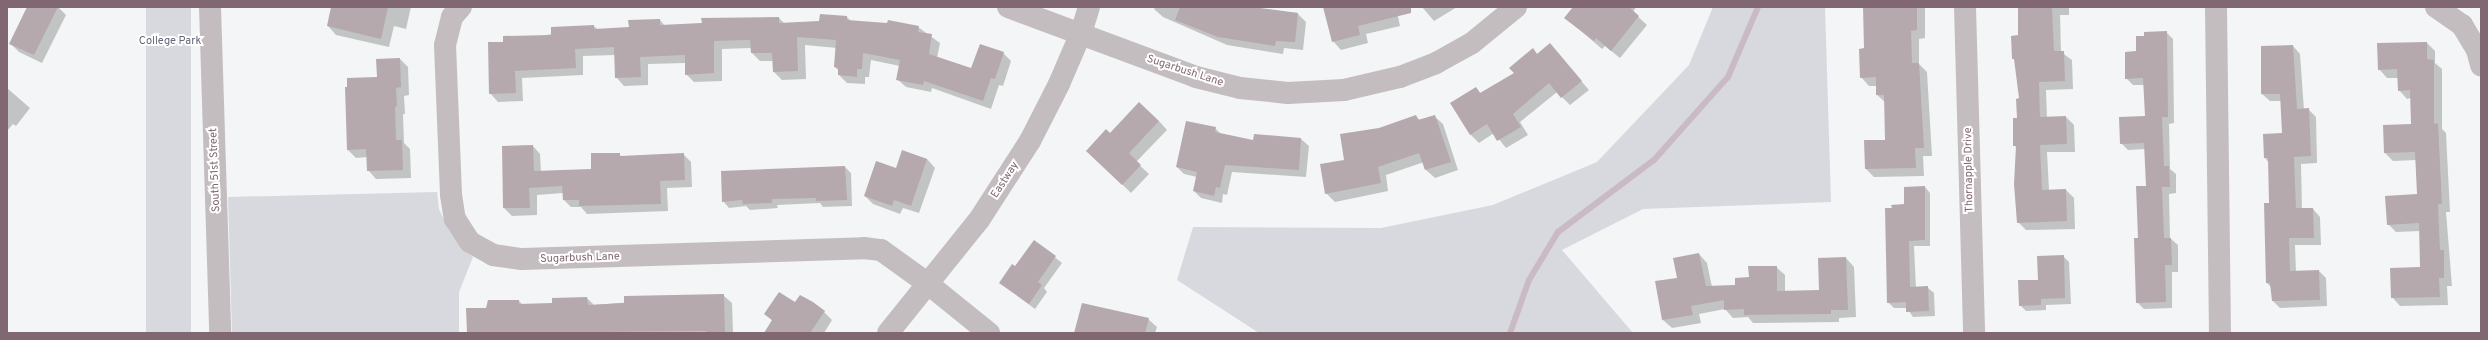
<!DOCTYPE html>
<style>
body{margin:0}
#map{position:relative;width:2488px;height:340px;overflow:hidden;background:#f3f5f6;font-family:Overpass,sans-serif}
div>[style]{position:absolute}
.green>*{inset:0;background:#d7d9df;transform-origin:0 0}
.shadow>*{inset:0;background:#0003}
.stream>*{height:6px;margin:-3px;padding:0 3px;transform-origin:3px;border-radius:3px;background:#c9bac3}
.building>*{inset:0;background:#b5a9ae}
.minor>*{height:22px;margin:-11px;padding:0 11px;transform-origin:11px;border-radius:11px;background:#c4bdc0}
span{translate:-50% -50%;white-space:nowrap;text-align:center;line-height:1.15;-webkit-text-stroke:4px #fff;paint-order:stroke}
.park-label{font-size:11px;color:#656779}
.street-label{font-size:11px;color:#816772}
.frame{position:absolute;inset:0;border:8px solid #816772;pointer-events:none}
</style>
<div id="map">
<div class="green">
<div style="left:146px;top:7px;width:45px;height:326px"></div>
<div style="clip-path:polygon(1713px 7px,1825px 7px,1831px 202px,1643px 209px,1562px 250px,1633px 333px,1259px 333px,1177px 280px,1193px 227px,1381px 228px,1493px 205px,1597px 162px,1689px 65px)"></div>
<div style="clip-path:polygon(437px 192px,439px 209px,448px 228px,463px 249px,473px 257px,459px 292px,459px 333px,232px 333px,228px 197px)"></div>
</div>
<div class="shadow">
<div style="clip-path:polygon(28px 7px,58px 7px,66px 15px,42px 63px,19px 52px,11px 44px)"></div>
<div style="clip-path:polygon(332px 7px,411px 7px,406px 29px,394px 26px,389px 47px,336px 35px,328px 26px)"></div>
<div style="clip-path:polygon(1155px 7px,1245px 7px,1297px 13px,1306px 22px,1303px 50px,1284px 48px,1283px 54px,1227px 45px,1163px 17px,1154px 9px)"></div>
<div style="clip-path:polygon(1326px 7px,1396px 7px,1400px 26px,1366px 34px,1368px 43px,1341px 50px,1333px 41px)"></div>
<div style="clip-path:polygon(1422px 7px,1457px 7px,1434px 21px)"></div>
<div style="clip-path:polygon(1575px 7px,1636px 7px,1633px 12px,1647px 25px,1620px 58px,1605px 46px,1602px 49px,1566px 18px)"></div>
<div style="clip-path:polygon(1864px 7px,1925px 7px,1925px 38px,1919px 39px,1919px 64px,1927px 72px,1932px 156px,1923px 156px,1924px 176px,1874px 177px,1866px 169px,1886px 141px,1885px 102px,1877px 95px,1877px 86px,1869px 86px,1861px 77px,1865px 49px)"></div>
<div style="clip-path:polygon(2019px 7px,2069px 7px,2069px 15px,2060px 15px,2061px 52px,2072px 60px,2073px 89px,2046px 90px,2047px 118px,2066px 117px,2074px 125px,2075px 152px,2047px 152px,2049px 190px,2066px 190px,2074px 198px,2075px 229px,2026px 230px,2018px 222px,2017px 148px,2014px 145px,2020px 99px,2016px 62px,2013px 58px,2019px 36px)"></div>
<div style="clip-path:polygon(847px 17px,851px 21px,918px 27px,940px 43px,937px 58px,972px 70px,1003px 53px,1011px 61px,1003px 86px,999px 85px,991px 109px,932px 88px,931px 92px,906px 87px,897px 79px,900px 66px,871px 60px,869px 77px,865px 77px,865px 84px,847px 83px,839px 75px,839px 71px,835px 67px,837px 48px,805px 45px,806px 79px,782px 80px,774px 72px,773px 61px,760px 61px,752px 53px,751px 48px,722px 49px,722px 81px,694px 82px,686px 74px,686px 63px,648px 64px,648px 85px,624px 86px,616px 77px,615px 55px,583px 56px,583px 75px,522px 78px,523px 101px,498px 102px,490px 93px,504px 43px,594px 26px,598px 30px,630px 28px,660px 20px,665px 26px,779px 18px,785px 24px,820px 22px)"></div>
<div style="clip-path:polygon(2166px 32px,2173px 39px,2174px 123px,2169px 124px,2170px 169px,2176px 174px,2176px 193px,2169px 194px,2170px 238px,2178px 245px,2178px 272px,2172px 272px,2172px 308px,2144px 309px,2137px 302px,2139px 239px,2147px 187px,2146px 149px,2128px 150px,2121px 143px,2146px 117px,2144px 85px,2133px 85px,2126px 78px,2137px 52px)"></div>
<div style="clip-path:polygon(2427px 43px,2435px 51px,2435px 63px,2442px 69px,2442px 129px,2446px 133px,2450px 212px,2446px 212px,2452px 286px,2447px 286px,2448px 305px,2400px 306px,2392px 297px,2421px 268px,2420px 231px,2396px 232px,2388px 224px,2418px 195px,2416px 160px,2393px 161px,2385px 153px,2412px 125px,2411px 98px,2407px 99px,2399px 90px,2398px 78px,2387px 78px,2379px 69px)"></div>
<div style="clip-path:polygon(1550px 45px,1589px 90px,1570px 105px,1557px 92px,1520px 122px,1528px 135px,1506px 148px,1494px 133px,1479px 143px,1470px 134px,1476px 88px,1481px 94px,1515px 74px,1533px 50px,1538px 55px)"></div>
<div style="clip-path:polygon(2293px 46px,2300px 54px,2304px 110px,2308px 109px,2316px 117px,2317px 163px,2301px 164px,2302px 209px,2313px 209px,2320px 217px,2321px 245px,2295px 245px,2296px 272px,2319px 271px,2326px 278px,2327px 306px,2280px 308px,2273px 301px,2271px 287px,2267px 283px,2270px 204px,2269px 163px,2265px 158px,2283px 134px,2281px 101px,2270px 101px,2262px 94px)"></div>
<div style="clip-path:polygon(400px 59px,408px 67px,409px 95px,404px 96px,405px 114px,403px 114px,404px 143px,410px 149px,411px 178px,376px 179px,368px 170px,368px 157px,356px 158px,348px 150px,378px 78px)"></div>
<div style="clip-path:polygon(7px 88px,30px 108px,16px 126px,13px 124px,7px 131px)"></div>
<div style="clip-path:polygon(1416px 116px,1421px 121px,1434px 116px,1443px 124px,1458px 170px,1435px 178px,1426px 170px,1424px 162px,1386px 175px,1388px 191px,1335px 202px,1326px 193px,1345px 160px,1379px 129px)"></div>
<div style="clip-path:polygon(1159px 121px,1167px 130px,1136px 162px,1149px 174px,1131px 193px,1096px 159px,1110px 134px)"></div>
<div style="clip-path:polygon(1215px 128px,1222px 135px,1254px 141px,1255px 135px,1301px 139px,1309px 146px,1306px 177px,1232px 172px,1227px 195px,1223px 194px,1222px 203px,1201px 198px,1194px 191px,1197px 177px,1184px 174px,1177px 167px)"></div>
<div style="clip-path:polygon(533px 146px,540px 154px,541px 172px,592px 170px,619px 154px,622px 157px,683px 154px,691px 162px,692px 187px,667px 188px,668px 211px,587px 214px,581px 207px,571px 207px,564px 200px,563px 193px,537px 195px,537px 215px,512px 216px,504px 208px)"></div>
<div style="clip-path:polygon(903px 151px,927px 159px,935px 168px,919px 213px,903px 208px,900px 214px,873px 204px,865px 196px,896px 170px)"></div>
<div style="clip-path:polygon(845px 167px,851px 173px,852px 206px,823px 207px,820px 203px,777px 205px,778px 208px,750px 210px,746px 206px,729px 208px,723px 201px)"></div>
<div style="clip-path:polygon(1925px 187px,1930px 193px,1930px 246px,1914px 246px,1916px 288px,1928px 288px,1934px 293px,1935px 316px,1913px 317px,1907px 308px,1894px 308px,1888px 302px,1893px 209px,1905px 205px)"></div>
<div style="clip-path:polygon(1034px 241px,1062px 263px,1044px 288px,1047px 292px,1035px 309px,1000px 283px,1015px 268px)"></div>
<div style="clip-path:polygon(1699px 254px,1707px 263px,1712px 287px,1736px 286px,1776px 267px,1785px 275px,1785px 292px,1820px 291px,1846px 258px,1854px 267px,1856px 317px,1839px 318px,1839px 322px,1753px 323px,1748px 317px,1733px 318px,1725px 309px,1699px 314px,1701px 323px,1672px 328px,1663px 320px,1678px 278px)"></div>
<div style="clip-path:polygon(2063px 256px,2069px 262px,2071px 304px,2046px 305px,2046px 310px,2026px 311px,2020px 305px,2039px 281px)"></div>
<div style="clip-path:polygon(723px 295px,732px 303px,733px 333px,468px 333px,467px 309px,487px 309px,519px 301px,523px 305px,553px 304px,587px 298px,594px 305px)"></div>
<div style="clip-path:polygon(824px 312px,832px 320px,824px 333px,765px 333px,773px 321px,765px 314px)"></div>
<div style="clip-path:polygon(1148px 319px,1157px 327px,1155px 333px,1075px 333px)"></div>
</div>
<div class="stream">
<div style="left:1510px;top:333px;width:56px;rotate:-70.3deg"></div>
<div style="left:1529px;top:280px;width:56px;rotate:-58.9deg"></div>
<div style="left:1558px;top:232px;width:120px;rotate:-36.9deg"></div>
<div style="left:1654px;top:160px;width:111px;rotate:-48.3deg"></div>
<div style="left:1728px;top:77px;width:76px;rotate:-66.8deg"></div>
</div>
<div class="building">
<div style="clip-path:polygon(27px 7px,58px 7px,34px 55px,9px 44px)"></div>
<div style="clip-path:polygon(331px 7px,388px 7px,381px 39px,327px 26px)"></div>
<div style="clip-path:polygon(1180px 7px,1252px 7px,1298px 13px,1295px 42px,1276px 41px,1275px 46px,1218px 37px,1175px 20px)"></div>
<div style="clip-path:polygon(1323px 7px,1411px 7px,1411px 13px,1358px 26px,1360px 35px,1332px 42px)"></div>
<div style="clip-path:polygon(1573px 7px,1629px 7px,1639px 16px,1611px 51px,1596px 38px,1594px 41px,1564px 18px)"></div>
<div style="clip-path:polygon(1863px 7px,1917px 7px,1917px 30px,1911px 31px,1912px 63px,1919px 63px,1924px 148px,1915px 148px,1916px 168px,1865px 169px,1864px 140px,1885px 140px,1884px 95px,1876px 95px,1876px 77px,1860px 78px,1859px 49px,1864px 48px)"></div>
<div style="clip-path:polygon(2018px 7px,2052px 7px,2054px 51px,2064px 51px,2065px 81px,2039px 82px,2040px 117px,2066px 116px,2067px 144px,2040px 145px,2042px 190px,2066px 189px,2067px 221px,2017px 223px,2014px 184px,2016px 146px,2013px 146px,2013px 118px,2017px 118px,2016px 99px,2019px 98px,2014px 59px,2012px 59px,2011px 36px,2018px 35px)"></div>
<div style="clip-path:polygon(820px 14px,847px 16px,847px 20px,887px 23px,888px 20px,919px 26px,918px 32px,932px 34px,929px 54px,971px 68px,980px 44px,1004px 52px,995px 79px,991px 78px,983px 101px,924px 81px,923px 85px,896px 80px,900px 60px,863px 53px,862px 69px,857px 69px,857px 77px,838px 75px,838px 68px,834px 67px,836px 40px,797px 37px,798px 71px,773px 72px,772px 53px,751px 53px,750px 40px,714px 41px,714px 73px,685px 75px,685px 55px,640px 57px,641px 77px,615px 78px,614px 47px,575px 49px,576px 68px,515px 71px,516px 93px,489px 94px,488px 42px,503px 42px,503px 36px,551px 35px,551px 27px,594px 25px,594px 29px,629px 27px,628px 20px,660px 19px,660px 25px,702px 23px,701px 18px,779px 17px,779px 23px,819px 21px)"></div>
<div style="clip-path:polygon(2167px 31px,2168px 117px,2162px 117px,2164px 166px,2169px 166px,2170px 187px,2162px 187px,2164px 238px,2171px 238px,2172px 265px,2165px 265px,2166px 302px,2136px 303px,2134px 238px,2138px 238px,2136px 186px,2146px 186px,2144px 143px,2120px 144px,2119px 117px,2145px 116px,2143px 78px,2125px 79px,2125px 52px,2136px 51px,2136px 36px,2144px 36px,2144px 32px)"></div>
<div style="clip-path:polygon(2427px 42px,2427px 59px,2434px 60px,2434px 124px,2438px 123px,2442px 204px,2438px 204px,2440px 250px,2444px 250px,2444px 278px,2439px 278px,2440px 297px,2391px 298px,2390px 268px,2420px 267px,2419px 223px,2387px 225px,2385px 196px,2417px 194px,2415px 152px,2384px 153px,2383px 125px,2411px 124px,2410px 90px,2398px 91px,2397px 69px,2378px 70px,2377px 43px)"></div>
<div style="clip-path:polygon(1550px 43px,1582px 81px,1561px 98px,1549px 83px,1513px 114px,1521px 127px,1497px 141px,1487px 124px,1470px 135px,1450px 103px,1476px 87px,1480px 93px,1514px 73px,1509px 68px,1533px 48px,1537px 54px)"></div>
<div style="clip-path:polygon(2293px 45px,2297px 109px,2309px 108px,2311px 156px,2294px 157px,2296px 208px,2313px 208px,2314px 238px,2289px 238px,2290px 271px,2319px 270px,2320px 300px,2272px 301px,2270px 283px,2266px 283px,2264px 203px,2269px 203px,2268px 158px,2264px 158px,2263px 134px,2282px 133px,2280px 94px,2261px 94px,2261px 46px)"></div>
<div style="clip-path:polygon(400px 58px,401px 87px,396px 88px,397px 106px,395px 107px,396px 140px,402px 140px,403px 170px,367px 171px,366px 149px,347px 150px,345px 87px,347px 87px,347px 78px,377px 77px,376px 59px)"></div>
<div style="clip-path:polygon(1139px 102px,1159px 121px,1129px 153px,1141px 165px,1122px 185px,1086px 151px,1106px 129px,1110px 133px)"></div>
<div style="clip-path:polygon(1416px 115px,1418px 120px,1435px 115px,1451px 162px,1425px 170px,1419px 153px,1378px 167px,1381px 183px,1325px 194px,1320px 164px,1344px 160px,1340px 134px,1379px 128px)"></div>
<div style="clip-path:polygon(1186px 121px,1216px 127px,1215px 132px,1253px 140px,1254px 134px,1301px 138px,1299px 170px,1225px 165px,1220px 188px,1216px 187px,1214px 196px,1193px 191px,1197px 172px,1176px 167px)"></div>
<div style="clip-path:polygon(533px 145px,534px 171px,591px 169px,591px 153px,620px 153px,620px 156px,684px 153px,685px 180px,660px 181px,661px 204px,579px 206px,579px 200px,563px 200px,562px 186px,529px 188px,530px 208px,503px 208px,502px 146px)"></div>
<div style="clip-path:polygon(902px 150px,927px 159px,911px 206px,894px 200px,892px 206px,864px 196px,876px 161px,896px 168px)"></div>
<div style="clip-path:polygon(845px 166px,847px 200px,816px 201px,816px 198px,772px 199px,772px 203px,743px 204px,742px 200px,722px 202px,721px 171px)"></div>
<div style="clip-path:polygon(1925px 186px,1925px 240px,1909px 241px,1910px 287px,1928px 286px,1929px 311px,1906px 312px,1906px 302px,1887px 303px,1885px 208px,1892px 208px,1891px 205px,1904px 204px,1904px 187px)"></div>
<div style="clip-path:polygon(1034px 240px,1056px 256px,1038px 282px,1042px 285px,1029px 304px,999px 283px,1012px 264px,1015px 266px)"></div>
<div style="clip-path:polygon(1699px 253px,1706px 286px,1735px 285px,1735px 278px,1749px 277px,1748px 266px,1777px 266px,1777px 291px,1819px 290px,1818px 258px,1846px 257px,1848px 310px,1831px 310px,1831px 314px,1744px 315px,1744px 309px,1724px 310px,1724px 300px,1691px 306px,1693px 315px,1662px 320px,1655px 281px,1677px 278px,1673px 258px)"></div>
<div style="clip-path:polygon(2064px 255px,2065px 298px,2041px 299px,2041px 305px,2019px 306px,2018px 280px,2038px 280px,2037px 256px)"></div>
<div style="clip-path:polygon(779px 292px,795px 302px,800px 295px,813px 302px,825px 311px,810px 333px,764px 333px,772px 320px,764px 314px)"></div>
<div style="clip-path:polygon(724px 294px,725px 333px,706px 333px,706px 331px,467px 333px,466px 308px,486px 308px,488px 300px,519px 300px,519px 304px,552px 303px,552px 298px,587px 297px,588px 305px,624px 303px,624px 296px)"></div>
<div style="clip-path:polygon(1082px 303px,1149px 318px,1145px 333px,1074px 333px)"></div>
</div>
<div class="minor">
<div style="left:210px;top:7px;width:326px;rotate:88.2deg"></div>
<div style="left:461px;top:7px;width:13px;rotate:132deg"></div>
<div style="left:452px;top:17px;width:29px;rotate:104deg"></div>
<div style="left:445px;top:45px;width:150px;rotate:87.7deg"></div>
<div style="left:451px;top:195px;width:24px;rotate:81deg"></div>
<div style="left:455px;top:219px;width:27px;rotate:57deg"></div>
<div style="left:470px;top:242px;width:26px;rotate:29deg"></div>
<div style="left:493px;top:255px;width:29px;rotate:8deg"></div>
<div style="left:522px;top:259px;width:342px;rotate:-1.8deg"></div>
<div style="left:864px;top:248px;width:17px;rotate:7deg"></div>
<div style="left:881px;top:250px;width:57px;rotate:35.7deg"></div>
<div style="left:927px;top:283px;width:80px;rotate:38.9deg"></div>
<div style="left:1008px;top:7px;width:201px;rotate:20.4deg"></div>
<div style="left:1196px;top:77px;width:45px;rotate:14deg"></div>
<div style="left:1240px;top:88px;width:48px;rotate:5.9deg"></div>
<div style="left:1288px;top:93px;width:56px;rotate:-3.1deg"></div>
<div style="left:1344px;top:90px;width:57px;rotate:-13.1deg"></div>
<div style="left:1400px;top:77px;width:39px;rotate:-21deg"></div>
<div style="left:1436px;top:63px;width:41px;rotate:-29.1deg"></div>
<div style="left:1472px;top:43px;width:57px;rotate:-39.3deg"></div>
<div style="left:1965px;top:7px;width:326px;rotate:88.4deg"></div>
<div style="left:2216px;top:7px;width:326px;rotate:89.3deg"></div>
<div style="left:2436px;top:7px;width:32px;rotate:35deg"></div>
<div style="left:2462px;top:25px;width:29px;rotate:59deg"></div>
<div style="left:2477px;top:50px;width:16px;rotate:75deg"></div>
<div style="left:888px;top:333px;width:145px;rotate:-51.2deg"></div>
<div style="left:979px;top:220px;width:94px;rotate:-57.2deg"></div>
<div style="left:1030px;top:141px;width:64px;rotate:-63deg"></div>
<div style="left:1059px;top:84px;width:56px;rotate:-66.7deg"></div>
<div style="left:1081px;top:33px;width:27px;rotate:-73deg"></div>
</div>
<div class="park-label">
<span style="left:170px;top:41px">College Park</span>
</div>
<div class="street-label">
<span style="left:1185px;top:71px;rotate:18deg">Sugarbush Lane</span>
<span style="left:215px;top:170px;rotate:-92deg">South 51st Street</span>
<span style="left:1969px;top:170px;rotate:-91deg">Thornapple Drive</span>
<span style="left:1005px;top:180px;rotate:-57deg">Eastway</span>
<span style="left:580px;top:258px;rotate:-2deg">Sugarbush Lane</span>
</div>
<div class="frame"></div>
</div>
